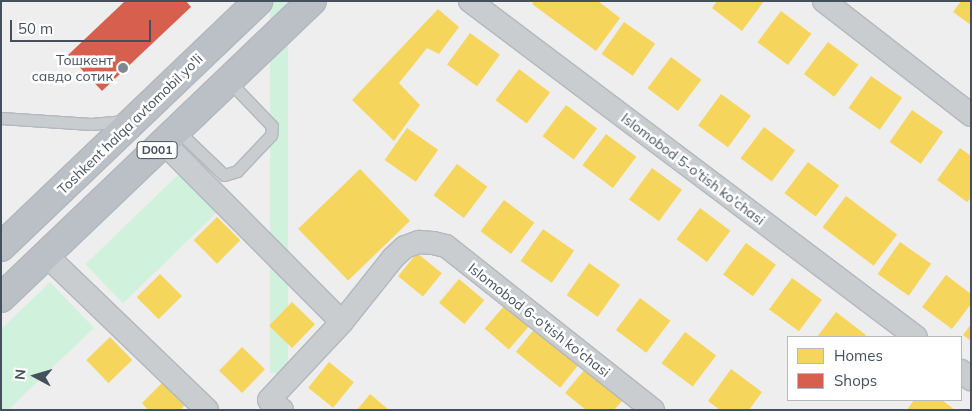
<!DOCTYPE html>
<meta charset="utf-8">
<style>
body{margin:0}
#map{position:relative;width:972px;height:411px;overflow:hidden;background:#efeeee;font-family:Mulish,sans-serif}
div>[style]{position:absolute}
.green>*{inset:0;background:#d0f1dc;transform-origin:0 0}
.homes>*{inset:0;background:#f6d55c;transform-origin:0 0}
.shops>*{inset:0;background:#d6604d}
.roads{filter:drop-shadow(1px 0 #b2b8bf) drop-shadow(-1px 0 #b2b8bf) drop-shadow(0 1px #b2b8bf) drop-shadow(0 -1px #b2b8bf)}
.lane>*{height:11px;margin:-5.5px;padding:0 5.5px;transform-origin:5.5px;border-radius:5.5px;background:#cacdcf}
.street>*{height:22px;margin:-11px;padding:0 11px;transform-origin:11px;border-radius:11px;background:#cacdcf}
.highway>*{height:28px;margin:-14px;padding:0 14px;transform-origin:14px;border-radius:14px;background:#bac0c5}
.dots>*{width:14px;height:14px;translate:-50% -50%;box-sizing:border-box;border:2px solid #fff;border-radius:50%}
span{translate:-50% -50%;white-space:nowrap;text-align:center;line-height:1.15;-webkit-text-stroke:5px #fff;paint-order:stroke}
.shield-label span{padding:1px 4px;background:#fff;border:1px solid;border-radius:4px;-webkit-text-stroke-width:0}
.shield-label{font-size:12px;color:#44515c;font-weight:700}
.poi-label{font-size:14px;color:#44515c}
.right{translate:-100% -50%;text-align:right}
.street-label{font-size:14px;color:#44515c}
.frame{position:absolute;inset:0;border:2px solid #44515c;pointer-events:none}
.legend{position:absolute;left:787px;top:336px;width:175px;height:65px;box-sizing:border-box;background:#fff;border:1px solid #b4b9be;margin:0;padding:6px 9px;list-style:none;font-size:15px;color:#44515c}
.legend li{display:flex;align-items:center;gap:10px;height:25px}
.legend b{width:25px;border:1px solid #b4b9be}
.north{position:absolute;left:10px;top:351px;width:50px;height:50px;-webkit-text-stroke:4px #fff;paint-order:stroke;rotate:276deg;font-size:14px;font-weight:700;line-height:20px;text-align:center;color:#44515c}
.north::after{content:'';display:block;margin:auto;width:18px;height:22px;background:#44515c;clip-path:polygon(50% 0,100% 100%,50% 72%,0 100%)}
.scale{position:absolute;left:10px;top:20px;width:141px;height:22px;box-sizing:border-box;border:2px solid #44515c;border-top:0;padding-left:6px;font-size:15px;line-height:18px;white-space:nowrap;color:#44515c;-webkit-text-stroke:4px #fff;paint-order:stroke}
</style>
<div id="map">
<div class="green">
<div style="left:270px;top:1px;width:18px;height:372px"></div>
<div style="left:179px;top:174px;width:54px;height:130px;rotate:46deg"></div>
<div style="clip-path:polygon(50px 282px,94px 328px,8px 410px,1px 410px,1px 329px)"></div>
</div>
<div class="homes">
<div style="clip-path:polygon(534px 1px,598px 1px,620px 18px,596px 51px,532px 4px)"></div>
<div style="clip-path:polygon(717px 1px,764px 1px,742px 31px,712px 8px)"></div>
<div style="clip-path:polygon(961px 1px,971px 1px,971px 25px,953px 12px)"></div>
<div style="clip-path:polygon(438px 9px,459px 27px,439px 54px,427px 48px,399px 83px,420px 105px,394px 141px,352px 100px)"></div>
<div style="left:781px;top:11px;width:38px;height:39px;rotate:37deg"></div>
<div style="left:624px;top:22px;width:38px;height:39px;rotate:35deg"></div>
<div style="left:470px;top:33px;width:37px;height:39px;rotate:36deg"></div>
<div style="left:828px;top:42px;width:38px;height:40px;rotate:37deg"></div>
<div style="left:671px;top:57px;width:38px;height:39px;rotate:37deg"></div>
<div style="left:519px;top:69px;width:39px;height:39px;rotate:37deg"></div>
<div style="left:871px;top:76px;width:38px;height:39px;rotate:35deg"></div>
<div style="left:721px;top:94px;width:37px;height:39px;rotate:36deg"></div>
<div style="left:566px;top:105px;width:39px;height:39px;rotate:37deg"></div>
<div style="left:912px;top:110px;width:38px;height:39px;rotate:35deg"></div>
<div style="left:764px;top:127px;width:39px;height:39px;rotate:37deg"></div>
<div style="left:407px;top:128px;width:38px;height:39px;rotate:35deg"></div>
<div style="left:606px;top:134px;width:38px;height:39px;rotate:37deg"></div>
<div style="clip-path:polygon(960px 148px,971px 156px,971px 198px,967px 202px,937px 180px)"></div>
<div style="left:808px;top:162px;width:39px;height:39px;rotate:37deg"></div>
<div style="left:457px;top:164px;width:38px;height:39px;rotate:37deg"></div>
<div style="left:652px;top:168px;width:37px;height:39px;rotate:36deg"></div>
<div style="left:360px;top:169px;width:72px;height:86px;rotate:46deg"></div>
<div style="left:846px;top:196px;width:64px;height:39px;rotate:37deg"></div>
<div style="left:504px;top:200px;width:38px;height:39px;rotate:37deg"></div>
<div style="left:700px;top:208px;width:38px;height:39px;rotate:37deg"></div>
<div style="left:217px;top:217px;width:33px;height:33px;rotate:45deg"></div>
<div style="left:543px;top:229px;width:38px;height:39px;rotate:35deg"></div>
<div style="left:900px;top:242px;width:38px;height:39px;rotate:35deg"></div>
<div style="left:746px;top:243px;width:37px;height:39px;rotate:36deg"></div>
<div style="left:417px;top:253px;width:32px;height:30px;rotate:39deg"></div>
<div style="left:589px;top:263px;width:38px;height:39px;rotate:35deg"></div>
<div style="left:160px;top:274px;width:31px;height:33px;rotate:45deg"></div>
<div style="clip-path:polygon(946px 275px,971px 294px,971px 304px,952px 329px,922px 307px)"></div>
<div style="left:792px;top:278px;width:37px;height:39px;rotate:36deg"></div>
<div style="left:459px;top:279px;width:33px;height:31px;rotate:40deg"></div>
<div style="left:640px;top:298px;width:38px;height:40px;rotate:37deg"></div>
<div style="left:292px;top:302px;width:32px;height:33px;rotate:44deg"></div>
<div style="left:505px;top:305px;width:32px;height:31px;rotate:41deg"></div>
<div style="clip-path:polygon(836px 312px,866px 335px,864px 337px,817px 337px)"></div>
<div style="clip-path:polygon(971px 324px,971px 341px,963px 335px)"></div>
<div style="left:536px;top:327px;width:57px;height:32px;rotate:39deg"></div>
<div style="left:685px;top:332px;width:39px;height:39px;rotate:37deg"></div>
<div style="left:110px;top:337px;width:32px;height:33px;rotate:46deg"></div>
<div style="left:242px;top:347px;width:32px;height:33px;rotate:44deg"></div>
<div style="left:329px;top:362px;width:32px;height:33px;rotate:39deg"></div>
<div style="clip-path:polygon(585px 369px,623px 400px,614px 410px,586px 410px,565px 393px)"></div>
<div style="clip-path:polygon(731px 369px,762px 392px,749px 410px,720px 410px,708px 401px)"></div>
<div style="clip-path:polygon(165px 380px,188px 402px,180px 410px,148px 410px,142px 403px)"></div>
<div style="clip-path:polygon(370px 394px,389px 410px,357px 410px)"></div>
<div style="clip-path:polygon(914px 400px,942px 400px,955px 410px,907px 410px)"></div>
</div>
<div class="shops">
<div style="clip-path:polygon(125px 1px,186px 1px,191px 7px,102px 91px,68px 55px)"></div>
</div>
<div class="roads">
<div class="lane">
<div style="left:1px;top:118px;width:90px;rotate:3.8deg"></div>
<div style="left:91px;top:124px;width:34px;rotate:-5deg"></div>
<div style="left:177px;top:130px;width:65px;rotate:43.8deg"></div>
<div style="left:224px;top:175px;width:14px;rotate:-17deg"></div>
<div style="left:237px;top:171px;width:50px;rotate:-46.6deg"></div>
<div style="left:271px;top:135px;width:9px;rotate:-84deg"></div>
<div style="left:272px;top:126px;width:62px;rotate:-133.7deg"></div>
</div>
<div class="street">
<div style="left:470px;top:1px;width:558px;rotate:36.99deg"></div>
<div style="left:824px;top:1px;width:186px;rotate:37.8deg"></div>
<div style="left:164px;top:143px;width:252px;rotate:45.2deg"></div>
<div style="left:46px;top:255px;width:223px;rotate:43.9deg"></div>
<div style="left:961px;top:371px;width:13px;rotate:39deg"></div>
<div style="left:282px;top:410px;width:16px;rotate:-142deg"></div>
<div style="left:269px;top:400px;width:107px;rotate:-46.9deg"></div>
<div style="left:342px;top:322px;width:82px;rotate:-51.4deg"></div>
<div style="left:393px;top:258px;width:16px;rotate:-43deg"></div>
<div style="left:405px;top:247px;width:15px;rotate:-20deg"></div>
<div style="left:419px;top:242px;width:14px;rotate:4deg"></div>
<div style="left:433px;top:243px;width:13px;rotate:13deg"></div>
<div style="left:446px;top:246px;width:264px;rotate:38.4deg"></div>
</div>
<div class="highway">
<div style="left:1px;top:247px;width:356px;rotate:-43.7deg"></div>
<div style="left:1px;top:298px;width:430px;rotate:-43.7deg"></div>
</div>
</div>
<div class="dots">
<div style="left:123px;top:68px;background:#80888f"></div>
</div>
<div class="shield-label">
<span style="left:157px;top:150px">D001</span>
</div>
<div class="poi-label">
<span class="right" style="left:113px;top:68px">Тошкент<br>савдо сотик</span>
</div>
<div class="street-label">
<span style="left:130px;top:124px;rotate:-44deg">Toshkent halqa avtomobil yo'li</span>
<span style="left:693px;top:169px;rotate:37deg">Islomobod 5-o'tish ko'chasi</span>
<span style="left:539px;top:320px;rotate:38deg">Islomobod 6-o'tish ko'chasi</span>
</div>
<div class="frame"></div>
<ul class="legend">
<li><b style="height:14px;background:#f6d55c"></b>Homes</li>
<li><b style="height:14px;background:#d6604d"></b>Shops</li>
</ul>
<div class="north">N</div>
<div class="scale">50 m</div>
</div>
